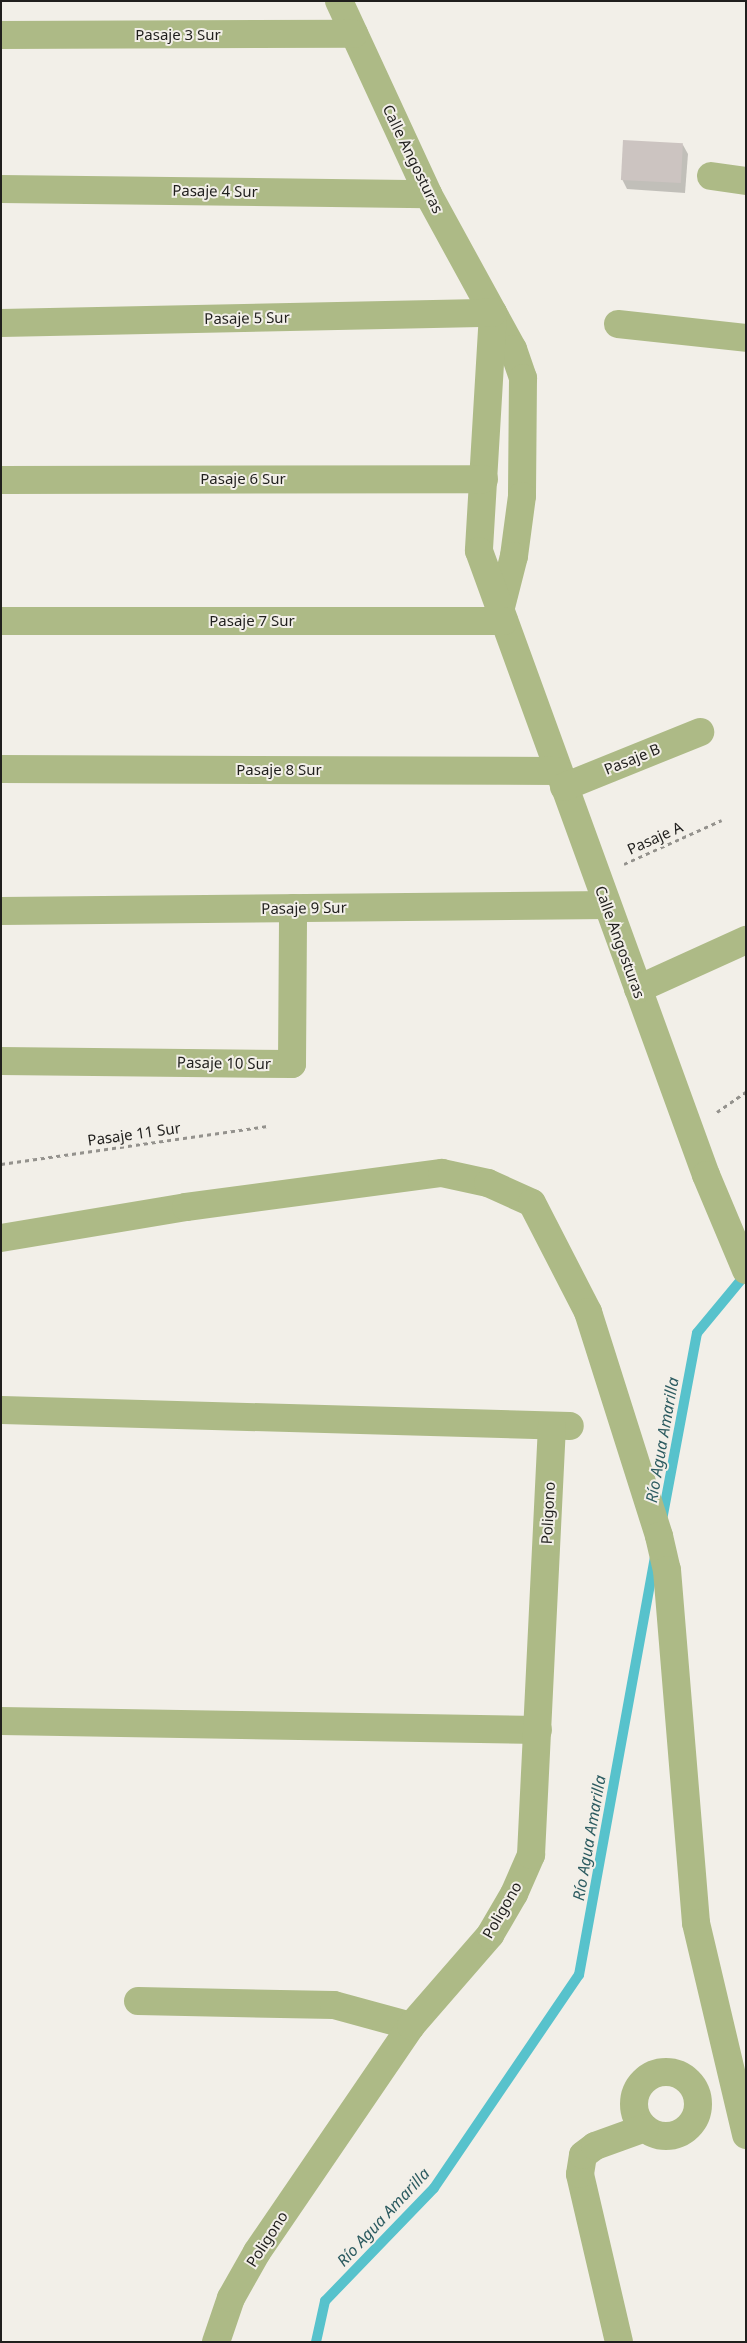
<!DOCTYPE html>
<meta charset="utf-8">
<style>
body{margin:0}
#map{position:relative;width:747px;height:2343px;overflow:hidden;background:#f2efe8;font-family:"Noto Sans",sans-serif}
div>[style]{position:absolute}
.shadow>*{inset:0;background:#0003}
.stream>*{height:10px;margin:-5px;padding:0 5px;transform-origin:5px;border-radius:5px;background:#57c2cc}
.building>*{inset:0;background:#ccc4c1;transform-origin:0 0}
.path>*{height:3px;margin-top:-1.5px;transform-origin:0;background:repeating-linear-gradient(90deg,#94928d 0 4px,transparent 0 8px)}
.minor>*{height:28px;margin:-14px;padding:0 14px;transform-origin:14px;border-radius:14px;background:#adba86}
.minor>.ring{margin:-14px;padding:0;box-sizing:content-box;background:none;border:28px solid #adba86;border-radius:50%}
span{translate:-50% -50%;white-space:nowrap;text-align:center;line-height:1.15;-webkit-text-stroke:4px #f2efe8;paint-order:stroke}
.street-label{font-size:15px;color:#201f1d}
.water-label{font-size:16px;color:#2c5b60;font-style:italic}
.frame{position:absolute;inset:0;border:2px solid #201f1d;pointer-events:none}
</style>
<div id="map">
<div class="shadow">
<div style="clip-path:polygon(683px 145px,688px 154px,685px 193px,627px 189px,622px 179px)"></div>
</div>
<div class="stream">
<div style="left:662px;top:1520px;width:190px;rotate:-79.4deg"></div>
<div style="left:697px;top:1333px;width:77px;rotate:-50.3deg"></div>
<div style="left:316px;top:2342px;width:42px;rotate:-77.6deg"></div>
<div style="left:325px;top:2301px;width:157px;rotate:-46deg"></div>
<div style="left:434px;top:2188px;width:258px;rotate:-55.8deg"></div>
<div style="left:579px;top:1975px;width:425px;rotate:-79.7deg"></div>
</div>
<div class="building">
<div style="left:623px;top:140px;width:60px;height:40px;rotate:3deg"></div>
</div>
<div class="path">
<div style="left:624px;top:864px;width:107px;rotate:-24.2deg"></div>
<div style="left:717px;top:1112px;width:35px;rotate:-35deg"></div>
<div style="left:1px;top:1164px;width:271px;rotate:-8.1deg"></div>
</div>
<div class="minor">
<div style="left:339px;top:1px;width:213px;rotate:65.2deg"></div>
<div style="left:428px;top:194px;width:177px;rotate:61.3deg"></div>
<div style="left:513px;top:349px;width:31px;rotate:71deg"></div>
<div style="left:523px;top:378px;width:118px;rotate:90.5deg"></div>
<div style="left:522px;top:496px;width:61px;rotate:97.6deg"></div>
<div style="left:514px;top:556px;width:57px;rotate:104.3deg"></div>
<div style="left:1px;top:35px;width:353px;rotate:-0.2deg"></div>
<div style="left:711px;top:176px;width:35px;rotate:8deg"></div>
<div style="left:1px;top:189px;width:427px;rotate:0.7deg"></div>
<div style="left:493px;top:313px;width:238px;rotate:93.4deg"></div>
<div style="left:479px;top:551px;width:664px;rotate:70.01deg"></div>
<div style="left:706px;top:1175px;width:103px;rotate:67.2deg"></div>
<div style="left:1px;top:323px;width:492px;rotate:-1.2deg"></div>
<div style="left:618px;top:324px;width:129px;rotate:6.2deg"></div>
<div style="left:1px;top:480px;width:483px;rotate:-0.1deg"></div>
<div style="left:1px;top:621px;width:503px"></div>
<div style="left:1px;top:769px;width:557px;rotate:0.21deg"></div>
<div style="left:564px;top:787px;width:147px;rotate:-22deg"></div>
<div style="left:1px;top:911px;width:606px;rotate:-0.57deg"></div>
<div style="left:638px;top:989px;width:119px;rotate:-24.4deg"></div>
<div style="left:1px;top:1061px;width:291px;rotate:0.6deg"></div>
<div style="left:292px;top:1064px;width:156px;rotate:-89.6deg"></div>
<div style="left:1px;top:1238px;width:188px;rotate:-9.5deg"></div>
<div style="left:186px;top:1207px;width:258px;rotate:-7.6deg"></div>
<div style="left:442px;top:1173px;width:47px;rotate:12.3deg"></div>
<div style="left:488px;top:1183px;width:48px;rotate:24.4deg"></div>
<div style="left:532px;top:1203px;width:123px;rotate:62.8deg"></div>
<div style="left:588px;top:1312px;width:235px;rotate:72.4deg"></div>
<div style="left:659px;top:1536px;width:35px;rotate:77deg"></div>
<div style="left:667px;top:1570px;width:354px;rotate:85.3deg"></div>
<div style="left:696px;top:1923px;width:218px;rotate:76.7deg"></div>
<div style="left:2px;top:1410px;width:568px;rotate:1.61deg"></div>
<div style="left:1px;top:1721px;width:537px;rotate:0.96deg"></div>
<div style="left:138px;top:2001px;width:196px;rotate:1.2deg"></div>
<div style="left:334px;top:2005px;width:80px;rotate:15.3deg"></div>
<div class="ring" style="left:634px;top:2072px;width:36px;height:36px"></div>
<div style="left:216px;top:2342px;width:46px;rotate:-71.2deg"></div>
<div style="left:231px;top:2298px;width:53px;rotate:-60.5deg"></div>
<div style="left:257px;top:2252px;width:273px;rotate:-55.7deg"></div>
<div style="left:411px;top:2026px;width:121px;rotate:-49deg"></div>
<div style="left:490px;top:1935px;width:48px;rotate:-59.7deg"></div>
<div style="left:514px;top:1894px;width:43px;rotate:-66.4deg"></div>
<div style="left:531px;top:1855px;width:429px;rotate:-87.2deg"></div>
<div style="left:619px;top:2342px;width:172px;rotate:-103.1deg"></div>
<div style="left:580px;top:2174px;width:19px;rotate:-81deg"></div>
<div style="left:583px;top:2155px;width:15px;rotate:-37deg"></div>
<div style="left:595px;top:2146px;width:53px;rotate:-19.8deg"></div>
</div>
<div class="street-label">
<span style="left:178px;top:35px">Pasaje 3 Sur</span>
<span style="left:413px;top:159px;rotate:64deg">Calle Angosturas</span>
<span style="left:215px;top:191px;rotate:1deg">Pasaje 4 Sur</span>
<span style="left:247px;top:318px;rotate:-1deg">Pasaje 5 Sur</span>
<span style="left:243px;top:479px">Pasaje 6 Sur</span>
<span style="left:252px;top:621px">Pasaje 7 Sur</span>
<span style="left:632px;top:759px;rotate:-22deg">Pasaje B</span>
<span style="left:279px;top:770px">Pasaje 8 Sur</span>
<span style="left:655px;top:838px;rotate:-24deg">Pasaje A</span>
<span style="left:304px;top:908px;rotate:-1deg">Pasaje 9 Sur</span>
<span style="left:620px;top:942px;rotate:70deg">Calle Angosturas</span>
<span style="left:224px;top:1063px;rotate:1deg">Pasaje 10 Sur</span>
<span style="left:134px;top:1134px;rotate:-8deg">Pasaje 11 Sur</span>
<span style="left:548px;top:1513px;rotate:-87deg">Poligono</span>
<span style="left:502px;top:1910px;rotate:-60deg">Poligono</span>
<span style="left:267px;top:2239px;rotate:-57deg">Poligono</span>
</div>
<div class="water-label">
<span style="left:662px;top:1440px;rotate:-80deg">Río Agua Amarilla</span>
<span style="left:589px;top:1838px;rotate:-80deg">Río Agua Amarilla</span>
<span style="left:383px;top:2217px;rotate:-47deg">Río Agua Amarilla</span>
</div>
<div class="frame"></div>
</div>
